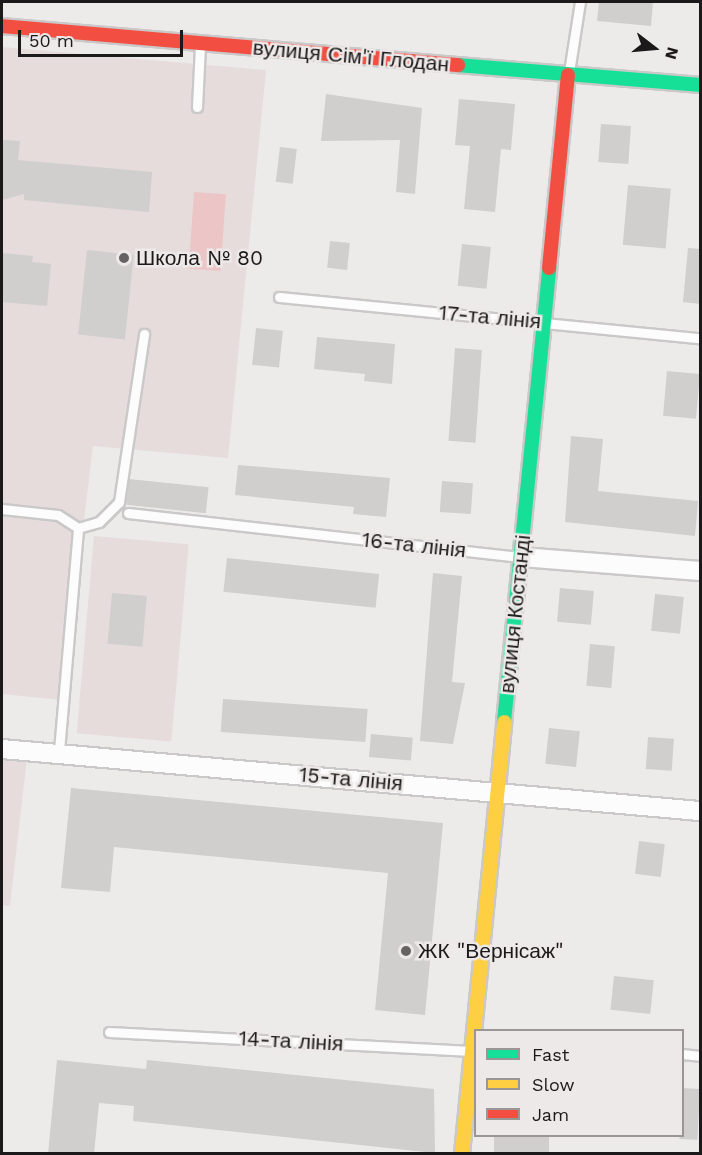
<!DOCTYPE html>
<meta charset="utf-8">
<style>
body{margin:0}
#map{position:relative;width:702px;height:1155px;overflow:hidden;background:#edeaea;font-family:"Work Sans",sans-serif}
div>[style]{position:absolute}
.built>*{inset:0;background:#e6dcdc;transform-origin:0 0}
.green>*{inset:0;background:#ecc6c6;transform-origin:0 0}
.building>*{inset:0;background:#d1cece;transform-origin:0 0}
.roads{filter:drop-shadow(2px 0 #cac8c8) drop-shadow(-2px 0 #cac8c8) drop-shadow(0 2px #cac8c8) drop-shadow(0 -2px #cac8c8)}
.lane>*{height:9px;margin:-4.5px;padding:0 4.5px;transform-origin:4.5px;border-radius:4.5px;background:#fcfcfc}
.street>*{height:18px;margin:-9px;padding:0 9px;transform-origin:9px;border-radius:9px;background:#fcfcfc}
.fast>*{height:14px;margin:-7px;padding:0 7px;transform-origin:7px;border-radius:7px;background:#16e098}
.slow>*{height:14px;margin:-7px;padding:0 7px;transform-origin:7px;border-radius:7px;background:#ffcf43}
.jam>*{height:14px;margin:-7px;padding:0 7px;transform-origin:7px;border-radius:7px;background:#f24e42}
.dots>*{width:16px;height:16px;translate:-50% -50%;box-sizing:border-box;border:3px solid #eee9e9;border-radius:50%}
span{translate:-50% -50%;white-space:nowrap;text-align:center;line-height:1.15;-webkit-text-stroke:5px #eee9e9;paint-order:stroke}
.street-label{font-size:21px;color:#1b1919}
.poi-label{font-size:21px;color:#1b1919}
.left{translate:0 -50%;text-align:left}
.frame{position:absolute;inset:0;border:3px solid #1b1919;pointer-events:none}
.legend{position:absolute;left:474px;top:1029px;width:210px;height:108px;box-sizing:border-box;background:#eee9e9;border:2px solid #9a9696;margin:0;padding:8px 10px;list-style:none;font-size:18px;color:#1b1919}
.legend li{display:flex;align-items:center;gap:12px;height:30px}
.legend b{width:30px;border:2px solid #9a9696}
.north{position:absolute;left:624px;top:18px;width:60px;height:60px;-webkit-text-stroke:4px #eee9e9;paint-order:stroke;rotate:106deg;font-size:16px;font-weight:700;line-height:24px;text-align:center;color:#1b1919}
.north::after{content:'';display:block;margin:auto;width:21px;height:27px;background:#1b1919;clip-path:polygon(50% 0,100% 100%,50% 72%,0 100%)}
.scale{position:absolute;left:18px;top:30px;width:165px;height:27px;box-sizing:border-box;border:3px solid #1b1919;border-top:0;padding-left:8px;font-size:18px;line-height:21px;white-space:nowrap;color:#1b1919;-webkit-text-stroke:4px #eee9e9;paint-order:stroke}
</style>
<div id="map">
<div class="built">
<div style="clip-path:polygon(2px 47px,266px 70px,228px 458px,93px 446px,62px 700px,2px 694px)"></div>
<div style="left:94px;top:536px;width:95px;height:198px;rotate:5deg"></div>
<div style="clip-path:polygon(2px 749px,28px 749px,10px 906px,2px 905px)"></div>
</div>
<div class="green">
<div style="left:194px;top:192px;width:32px;height:77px;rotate:4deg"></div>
</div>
<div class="building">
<div style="clip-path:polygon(599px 2px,653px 2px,651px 26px,597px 21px)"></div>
<div style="clip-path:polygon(326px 94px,422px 108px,415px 194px,396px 192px,400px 140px,321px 141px)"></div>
<div style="clip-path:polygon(459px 99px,515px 104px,511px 150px,501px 149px,495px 212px,464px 209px,470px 146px,455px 145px)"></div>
<div style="left:601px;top:124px;width:30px;height:38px;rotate:4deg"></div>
<div style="clip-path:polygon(2px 140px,20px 141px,18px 160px,152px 172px,149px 212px,24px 200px,24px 194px,2px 200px)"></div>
<div style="left:280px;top:147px;width:17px;height:35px;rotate:7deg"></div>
<div style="left:628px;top:185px;width:43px;height:60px;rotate:5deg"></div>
<div style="left:330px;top:241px;width:20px;height:27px;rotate:6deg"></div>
<div style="left:462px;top:244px;width:29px;height:42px;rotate:6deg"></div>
<div style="clip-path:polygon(688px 248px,700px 249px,700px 304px,683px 302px)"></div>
<div style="left:87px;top:250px;width:47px;height:85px;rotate:6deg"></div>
<div style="clip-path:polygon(2px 253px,33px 256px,32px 262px,51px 264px,47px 306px,2px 302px)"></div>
<div style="left:256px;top:328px;width:27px;height:37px;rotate:6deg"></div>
<div style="clip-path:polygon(317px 337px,395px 344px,392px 384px,364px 381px,365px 374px,314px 369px)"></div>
<div style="left:455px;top:348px;width:27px;height:93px;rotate:4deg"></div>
<div style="left:667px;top:371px;width:33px;height:45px;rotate:5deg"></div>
<div style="clip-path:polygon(571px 436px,603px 439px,598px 491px,698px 501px,695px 536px,565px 522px)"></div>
<div style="clip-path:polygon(238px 465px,390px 478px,386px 517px,353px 514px,354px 507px,235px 495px)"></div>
<div style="left:129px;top:479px;width:80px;height:26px;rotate:6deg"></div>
<div style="left:442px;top:481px;width:31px;height:31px;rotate:4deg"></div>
<div style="left:227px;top:558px;width:153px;height:34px;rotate:6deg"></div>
<div style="clip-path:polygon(433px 573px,462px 576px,452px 682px,465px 683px,453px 744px,420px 741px)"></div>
<div style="left:560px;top:588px;width:34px;height:34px;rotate:5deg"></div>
<div style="left:112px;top:593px;width:35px;height:51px;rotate:5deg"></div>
<div style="left:655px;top:594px;width:29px;height:37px;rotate:6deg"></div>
<div style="left:590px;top:644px;width:25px;height:42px;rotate:5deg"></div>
<div style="left:223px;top:699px;width:145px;height:33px;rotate:4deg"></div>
<div style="left:549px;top:728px;width:31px;height:36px;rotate:6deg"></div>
<div style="left:371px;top:734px;width:42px;height:23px;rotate:5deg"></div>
<div style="left:648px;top:737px;width:26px;height:32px;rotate:4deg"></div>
<div style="clip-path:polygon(71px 788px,443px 823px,425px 1015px,375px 1010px,388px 873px,114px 847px,110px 892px,61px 888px)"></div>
<div style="left:639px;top:841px;width:26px;height:33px;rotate:7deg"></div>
<div style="left:614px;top:976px;width:40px;height:34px;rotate:6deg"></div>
<div style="clip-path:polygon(57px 1060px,146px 1069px,147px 1060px,434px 1089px,435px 1153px,133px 1121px,134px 1106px,99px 1103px,94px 1154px,48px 1154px)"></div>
<div style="left:682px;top:1088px;width:18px;height:51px;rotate:3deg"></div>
<div style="left:494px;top:1136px;width:55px;height:18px"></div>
</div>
<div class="roads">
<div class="lane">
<div style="left:569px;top:72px;width:71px;rotate:-81.1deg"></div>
<div style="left:197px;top:107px;width:61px;rotate:-87.2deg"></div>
<div style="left:279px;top:297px;width:423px;rotate:5.6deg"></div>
<div style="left:2px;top:509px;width:56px;rotate:6.1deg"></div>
<div style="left:58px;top:515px;width:24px;rotate:33deg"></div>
<div style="left:78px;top:528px;width:22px;rotate:-16deg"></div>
<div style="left:99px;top:522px;width:28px;rotate:-45deg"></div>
<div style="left:119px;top:502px;width:170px;rotate:-81.5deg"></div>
<div style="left:128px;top:513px;width:394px;rotate:6.4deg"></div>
<div style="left:59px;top:751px;width:224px;rotate:-85.1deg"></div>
<div style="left:109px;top:1032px;width:363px;rotate:3deg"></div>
<div style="left:682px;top:1054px;width:18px;rotate:6deg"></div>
</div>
<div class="street">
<div style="left:521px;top:557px;width:180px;rotate:4.5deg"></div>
<div style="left:2px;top:749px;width:701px;rotate:5.08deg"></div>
</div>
<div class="fast">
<div style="left:458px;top:65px;width:243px;rotate:4.7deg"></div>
<div style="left:504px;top:722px;width:456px;rotate:-84.3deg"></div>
</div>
<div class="slow">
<div style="left:462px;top:1154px;width:434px;rotate:-84.4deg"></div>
</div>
<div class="jam">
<div style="left:2px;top:26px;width:458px;rotate:4.9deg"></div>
<div style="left:549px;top:268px;width:194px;rotate:-84.4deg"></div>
</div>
</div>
<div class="dots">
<div style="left:124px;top:258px;background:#646262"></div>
<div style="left:406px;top:951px;background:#646262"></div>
</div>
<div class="street-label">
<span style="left:351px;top:56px;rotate:5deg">вулиця Сім'ї Глодан</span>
<span style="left:490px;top:317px;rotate:5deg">17-та лінія</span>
<span style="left:414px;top:545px;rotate:6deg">16-та лінія</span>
<span style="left:515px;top:614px;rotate:-84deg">вулиця Костанді</span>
<span style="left:351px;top:779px;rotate:5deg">15-та лінія</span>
<span style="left:291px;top:1041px;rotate:3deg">14-та лінія</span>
</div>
<div class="poi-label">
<span class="left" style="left:136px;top:258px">Школа № 80</span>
<span class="left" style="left:418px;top:951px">ЖК "Вернісаж"</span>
</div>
<div class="frame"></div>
<ul class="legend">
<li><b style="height:8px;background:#16e098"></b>Fast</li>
<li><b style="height:8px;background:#ffcf43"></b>Slow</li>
<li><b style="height:8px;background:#f24e42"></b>Jam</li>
</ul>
<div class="north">N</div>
<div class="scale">50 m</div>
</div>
